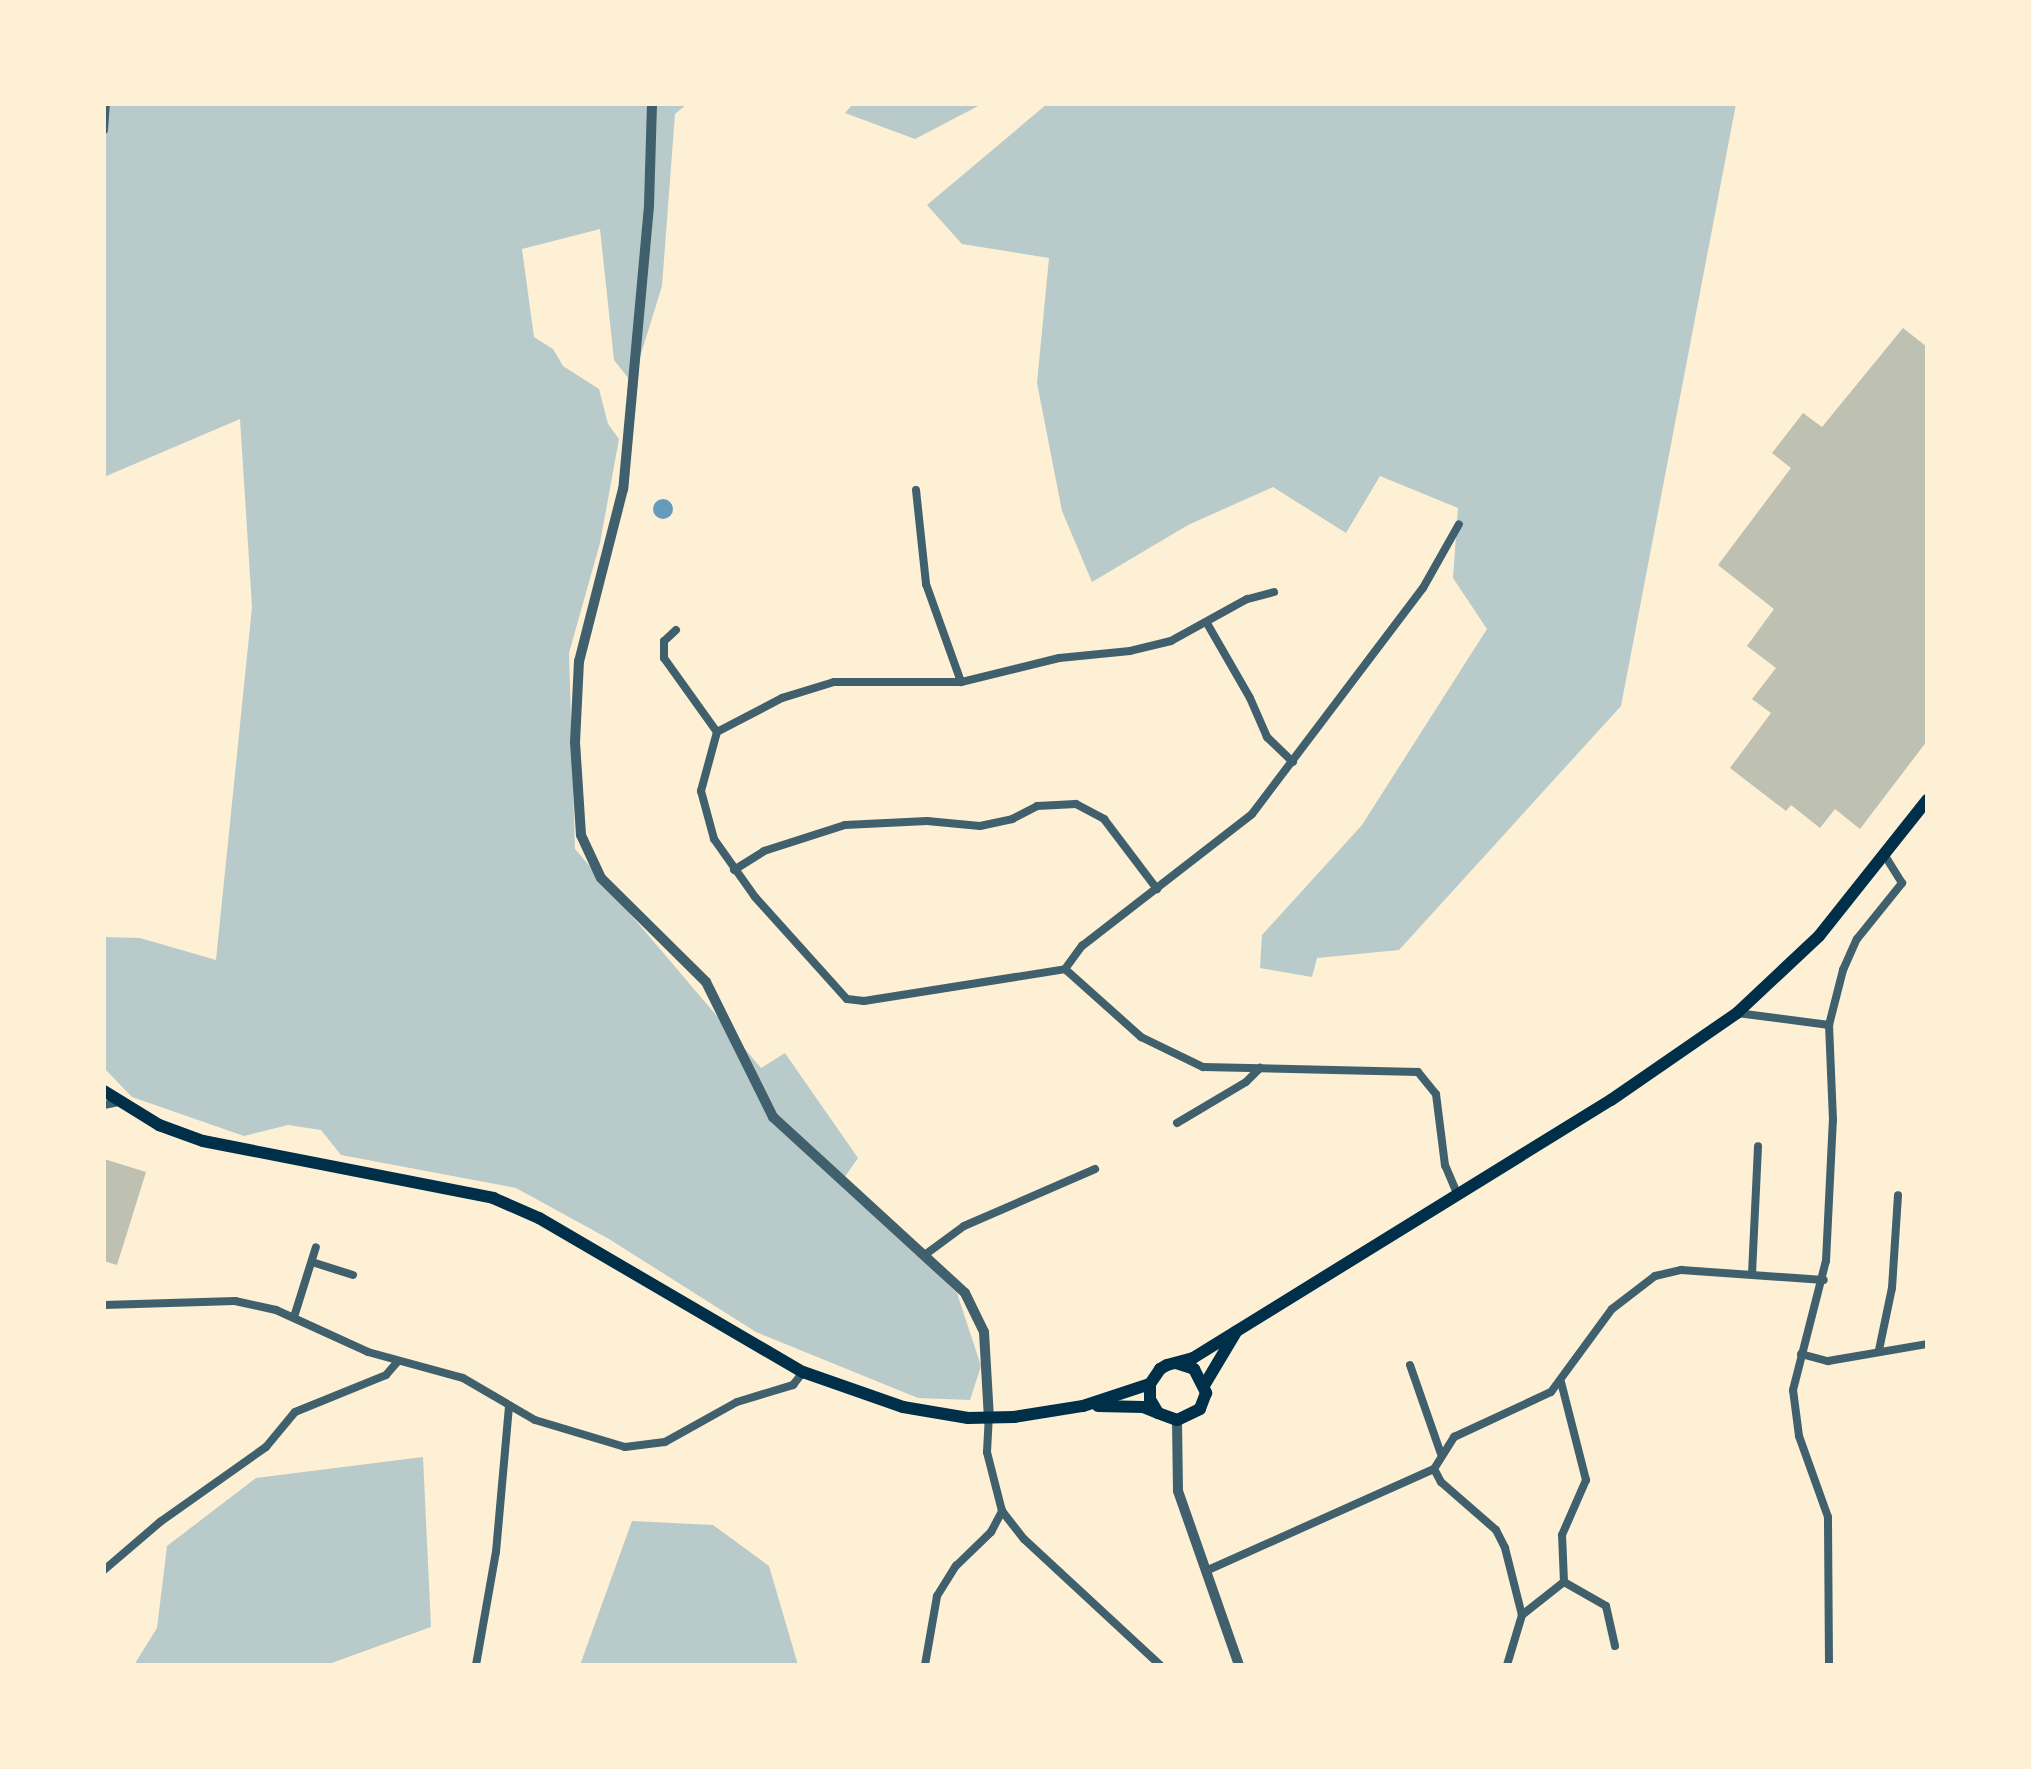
<!DOCTYPE html>
<style>
body{margin:0}
#map{position:relative;width:2031px;height:1769px;overflow:hidden;background:#fdf0d5;font-family:Bitter,serif}
div>[style]{position:absolute}
.green>*{inset:0;background:#b9caca}
.water>*{inset:0;background:#669bbc}
.round{border-radius:50%}
.building>*{inset:0;background:#bec0b2}
.minor>*{height:8px;margin:-4px;padding:0 4px;transform-origin:4px;border-radius:4px;background:#3f606c}
.tertiary>*{height:10px;margin:-5px;padding:0 5px;transform-origin:5px;border-radius:5px;background:#3f606c}
.secondary>*{height:12px;margin:-6px;padding:0 6px;transform-origin:6px;border-radius:6px;background:#003049}
span{translate:-50% -50%;white-space:nowrap;text-align:center;line-height:1.15;-webkit-text-stroke:6px #fdf0d5;paint-order:stroke}
.frame{position:absolute;inset:0;border:106px solid #fdf0d5;pointer-events:none}
</style>
<div id="map">
<div class="green">
<div style="clip-path:polygon(104px 104px,687px 104px,675px 114px,662px 286px,632px 383px,614px 360px,600px 229px,522px 249px,534px 337px,553px 349px,563px 366px,599px 389px,608px 424px,619px 439px,600px 543px,569px 653px,575px 849px,761px 1068px,785px 1053px,858px 1158px,842px 1181px,957px 1293px,981px 1366px,970px 1400px,918px 1398px,756px 1332px,609px 1239px,516px 1188px,341px 1155px,321px 1130px,288px 1125px,244px 1136px,132px 1097px,104px 1068px,104px 937px,140px 938px,216px 960px,252px 607px,240px 419px,104px 477px)"></div>
<div style="clip-path:polygon(853px 104px,982px 104px,915px 139px,845px 113px)"></div>
<div style="clip-path:polygon(1047px 104px,1736px 104px,1621px 706px,1399px 950px,1317px 958px,1312px 977px,1260px 968px,1262px 935px,1362px 825px,1487px 629px,1453px 578px,1458px 508px,1380px 476px,1346px 533px,1273px 487px,1188px 525px,1092px 582px,1062px 511px,1037px 383px,1049px 258px,962px 244px,927px 205px)"></div>
<div style="clip-path:polygon(423px 1457px,431px 1627px,326px 1665px,134px 1665px,157px 1628px,167px 1546px,256px 1478px)"></div>
<div style="clip-path:polygon(632px 1521px,713px 1525px,769px 1566px,798px 1665px,580px 1665px)"></div>
</div>
<div class="water">
<div class="round" style="left:653px;top:499px;width:20px;height:20px"></div>
</div>
<div class="building">
<div style="clip-path:polygon(1903px 328px,1927px 347px,1927px 741px,1860px 829px,1835px 809px,1820px 828px,1791px 805px,1786px 811px,1730px 768px,1771px 713px,1752px 699px,1776px 668px,1747px 646px,1774px 609px,1718px 565px,1791px 468px,1772px 453px,1803px 413px,1822px 427px)"></div>
<div style="clip-path:polygon(104px 1159px,146px 1172px,117px 1265px,104px 1261px)"></div>
</div>
<div class="minor">
<div style="left:104px;top:130px;width:26px;rotate:-86deg"></div>
<div style="left:916px;top:490px;width:95px;rotate:83.9deg"></div>
<div style="left:926px;top:584px;width:104px;rotate:70.3deg"></div>
<div style="left:1274px;top:592px;width:28px;rotate:165deg"></div>
<div style="left:1247px;top:599px;width:87px;rotate:151.1deg"></div>
<div style="left:1171px;top:641px;width:42px;rotate:166.3deg"></div>
<div style="left:1130px;top:651px;width:71px;rotate:174.4deg"></div>
<div style="left:1059px;top:658px;width:101px;rotate:166.2deg"></div>
<div style="left:961px;top:682px;width:127px;rotate:180deg"></div>
<div style="left:834px;top:682px;width:54px;rotate:162.9deg"></div>
<div style="left:782px;top:698px;width:73px;rotate:152.4deg"></div>
<div style="left:717px;top:732px;width:61px;rotate:105.2deg"></div>
<div style="left:701px;top:791px;width:50px;rotate:74.8deg"></div>
<div style="left:714px;top:839px;width:71px;rotate:54.7deg"></div>
<div style="left:755px;top:897px;width:137px;rotate:48deg"></div>
<div style="left:847px;top:999px;width:17px;rotate:7deg"></div>
<div style="left:864px;top:1001px;width:204px;rotate:-9deg"></div>
<div style="left:1065px;top:969px;width:102px;rotate:41.8deg"></div>
<div style="left:1141px;top:1037px;width:69px;rotate:25.8deg"></div>
<div style="left:1203px;top:1067px;width:215px;rotate:1.3deg"></div>
<div style="left:1418px;top:1072px;width:28px;rotate:51deg"></div>
<div style="left:1436px;top:1094px;width:72px;rotate:82.8deg"></div>
<div style="left:1445px;top:1165px;width:30px;rotate:67deg"></div>
<div style="left:1208px;top:625px;width:84px;rotate:60.1deg"></div>
<div style="left:1250px;top:698px;width:43px;rotate:66.4deg"></div>
<div style="left:1267px;top:737px;width:36px;rotate:44deg"></div>
<div style="left:676px;top:630px;width:16px;rotate:137deg"></div>
<div style="left:664px;top:641px;width:17px;rotate:90deg"></div>
<div style="left:664px;top:658px;width:91px;rotate:54.4deg"></div>
<div style="left:734px;top:870px;width:36px;rotate:-32deg"></div>
<div style="left:764px;top:851px;width:85px;rotate:-17.8deg"></div>
<div style="left:845px;top:825px;width:82px;rotate:-2.8deg"></div>
<div style="left:927px;top:821px;width:53px;rotate:5.4deg"></div>
<div style="left:980px;top:826px;width:33px;rotate:-12deg"></div>
<div style="left:1012px;top:819px;width:28px;rotate:-27deg"></div>
<div style="left:1037px;top:806px;width:39px;rotate:-3deg"></div>
<div style="left:1076px;top:804px;width:32px;rotate:28deg"></div>
<div style="left:1104px;top:819px;width:88px;rotate:52.9deg"></div>
<div style="left:1065px;top:969px;width:29px;rotate:-54deg"></div>
<div style="left:1082px;top:946px;width:215px;rotate:-37.8deg"></div>
<div style="left:1252px;top:814px;width:283px;rotate:-52.9deg"></div>
<div style="left:1423px;top:588px;width:73px;rotate:-60.6deg"></div>
<div style="left:1737px;top:1013px;width:93px;rotate:7.4deg"></div>
<div style="left:104px;top:1105px;width:16px;rotate:-11deg"></div>
<div style="left:1177px;top:1123px;width:80px;rotate:-30.7deg"></div>
<div style="left:1246px;top:1082px;width:20px;rotate:-45deg"></div>
<div style="left:926px;top:1254px;width:47px;rotate:-36.4deg"></div>
<div style="left:964px;top:1226px;width:143px;rotate:-23.5deg"></div>
<div style="left:312px;top:1262px;width:43px;rotate:17.6deg"></div>
<div style="left:1752px;top:1274px;width:128px;rotate:-87.3deg"></div>
<div style="left:104px;top:1305px;width:131px;rotate:-1.7deg"></div>
<div style="left:235px;top:1301px;width:42px;rotate:12.4deg"></div>
<div style="left:276px;top:1310px;width:101px;rotate:24.5deg"></div>
<div style="left:368px;top:1352px;width:98px;rotate:15.3deg"></div>
<div style="left:463px;top:1378px;width:83px;rotate:30.3deg"></div>
<div style="left:535px;top:1420px;width:94px;rotate:16.7deg"></div>
<div style="left:625px;top:1447px;width:40px;rotate:-7.1deg"></div>
<div style="left:665px;top:1442px;width:82px;rotate:-29.1deg"></div>
<div style="left:737px;top:1402px;width:59px;rotate:-16.9deg"></div>
<div style="left:793px;top:1385px;width:16px;rotate:-52deg"></div>
<div style="left:294px;top:1317px;width:73px;rotate:-72.6deg"></div>
<div style="left:1879px;top:1350px;width:63px;rotate:-78.2deg"></div>
<div style="left:1892px;top:1288px;width:93px;rotate:-86.3deg"></div>
<div style="left:1801px;top:1354px;width:28px;rotate:15deg"></div>
<div style="left:1828px;top:1361px;width:100px;rotate:-9.7deg"></div>
<div style="left:1410px;top:1365px;width:94px;rotate:70.8deg"></div>
<div style="left:1434px;top:1469px;width:15px;rotate:62deg"></div>
<div style="left:1441px;top:1482px;width:73px;rotate:41.1deg"></div>
<div style="left:1496px;top:1530px;width:20px;rotate:63deg"></div>
<div style="left:1505px;top:1548px;width:69px;rotate:75.8deg"></div>
<div style="left:1522px;top:1615px;width:52px;rotate:106.7deg"></div>
<div style="left:1002px;top:1511px;width:36px;rotate:52deg"></div>
<div style="left:1024px;top:1539px;width:185px;rotate:42.8deg"></div>
<div style="left:104px;top:1570px;width:74px;rotate:-40.6deg"></div>
<div style="left:160px;top:1522px;width:130px;rotate:-35.3deg"></div>
<div style="left:266px;top:1447px;width:45px;rotate:-50.4deg"></div>
<div style="left:295px;top:1412px;width:98px;rotate:-22.1deg"></div>
<div style="left:386px;top:1375px;width:18px;rotate:-49deg"></div>
<div style="left:1208px;top:1570px;width:248px;rotate:-24.1deg"></div>
<div style="left:1434px;top:1469px;width:38px;rotate:-58deg"></div>
<div style="left:1454px;top:1437px;width:107px;rotate:-24.9deg"></div>
<div style="left:1551px;top:1392px;width:103px;rotate:-53.7deg"></div>
<div style="left:1612px;top:1309px;width:54px;rotate:-37.5deg"></div>
<div style="left:1655px;top:1276px;width:27px;rotate:-13deg"></div>
<div style="left:1681px;top:1270px;width:143px;rotate:4deg"></div>
<div style="left:1564px;top:1582px;width:48px;rotate:29.7deg"></div>
<div style="left:1606px;top:1606px;width:41px;rotate:77.3deg"></div>
<div style="left:1522px;top:1615px;width:53px;rotate:-38.2deg"></div>
<div style="left:1564px;top:1582px;width:47px;rotate:-92.4deg"></div>
<div style="left:1562px;top:1535px;width:60px;rotate:-66.4deg"></div>
<div style="left:1586px;top:1480px;width:101px;rotate:-104.3deg"></div>
<div style="left:476px;top:1665px;width:115px;rotate:-80deg"></div>
<div style="left:496px;top:1552px;width:147px;rotate:-84.9deg"></div>
<div style="left:925px;top:1665px;width:70px;rotate:-80.1deg"></div>
<div style="left:937px;top:1596px;width:36px;rotate:-58deg"></div>
<div style="left:956px;top:1566px;width:49px;rotate:-44.2deg"></div>
<div style="left:991px;top:1532px;width:24px;rotate:-62deg"></div>
<div style="left:1002px;top:1511px;width:61px;rotate:-104.3deg"></div>
<div style="left:987px;top:1452px;width:34px;rotate:-87deg"></div>
<div style="left:1829px;top:1665px;width:148px;rotate:-90.4deg"></div>
<div style="left:1828px;top:1517px;width:86px;rotate:-109.7deg"></div>
<div style="left:1799px;top:1436px;width:46px;rotate:-97.4deg"></div>
<div style="left:1793px;top:1390px;width:133px;rotate:-75.7deg"></div>
<div style="left:1826px;top:1261px;width:141px;rotate:-87.2deg"></div>
<div style="left:1833px;top:1120px;width:95px;rotate:-92.4deg"></div>
<div style="left:1829px;top:1025px;width:57px;rotate:-75.7deg"></div>
<div style="left:1843px;top:970px;width:34px;rotate:-66deg"></div>
<div style="left:1857px;top:939px;width:72px;rotate:-51.2deg"></div>
<div style="left:1902px;top:883px;width:32px;rotate:-122deg"></div>
</div>
<div class="tertiary">
<div style="left:652px;top:104px;width:102px;rotate:91.7deg"></div>
<div style="left:649px;top:206px;width:284px;rotate:95.2deg"></div>
<div style="left:623px;top:489px;width:178px;rotate:104.3deg"></div>
<div style="left:579px;top:661px;width:81px;rotate:92.8deg"></div>
<div style="left:575px;top:742px;width:93px;rotate:86.3deg"></div>
<div style="left:581px;top:835px;width:47px;rotate:65.1deg"></div>
<div style="left:601px;top:878px;width:148px;rotate:44.7deg"></div>
<div style="left:706px;top:982px;width:151px;rotate:63.6deg"></div>
<div style="left:773px;top:1117px;width:260px;rotate:42.5deg"></div>
<div style="left:965px;top:1293px;width:43px;rotate:64deg"></div>
<div style="left:984px;top:1332px;width:86px;rotate:86.7deg"></div>
<div style="left:1177px;top:1420px;width:71px;rotate:89.2deg"></div>
<div style="left:1178px;top:1491px;width:184px;rotate:70.7deg"></div>
</div>
<div class="secondary">
<div style="left:104px;top:1091px;width:65px;rotate:31.7deg"></div>
<div style="left:159px;top:1125px;width:47px;rotate:20deg"></div>
<div style="left:203px;top:1141px;width:296px;rotate:11.1deg"></div>
<div style="left:493px;top:1198px;width:50px;rotate:23.5deg"></div>
<div style="left:539px;top:1218px;width:306px;rotate:30.3deg"></div>
<div style="left:803px;top:1372px;width:106px;rotate:19.3deg"></div>
<div style="left:903px;top:1407px;width:66px;rotate:9.6deg"></div>
<div style="left:968px;top:1418px;width:46px;rotate:-1.2deg"></div>
<div style="left:1014px;top:1417px;width:70px;rotate:-9.1deg"></div>
<div style="left:1083px;top:1406px;width:71px;rotate:-18.2deg"></div>
<div style="left:1176px;top:1363px;width:19px;rotate:18deg"></div>
<div style="left:1194px;top:1369px;width:27px;rotate:63deg"></div>
<div style="left:1206px;top:1393px;width:17px;rotate:111deg"></div>
<div style="left:1200px;top:1409px;width:25px;rotate:154deg"></div>
<div style="left:1177px;top:1420px;width:20px;rotate:-160deg"></div>
<div style="left:1158px;top:1413px;width:16px;rotate:-120deg"></div>
<div style="left:1150px;top:1399px;width:15px;rotate:-90deg"></div>
<div style="left:1150px;top:1384px;width:18px;rotate:-56deg"></div>
<div style="left:1160px;top:1369px;width:8px;rotate:-30deg"></div>
<div style="left:1167px;top:1365px;width:27px;rotate:-15deg"></div>
<div style="left:1193px;top:1358px;width:491px;rotate:-31.7deg"></div>
<div style="left:1611px;top:1100px;width:153px;rotate:-34.6deg"></div>
<div style="left:1737px;top:1013px;width:112px;rotate:-43.2deg"></div>
<div style="left:1819px;top:936px;width:174px;rotate:-51.5deg"></div>
<div style="left:1205px;top:1384px;width:61px;rotate:-59.2deg"></div>
<div style="left:1098px;top:1406px;width:45px;rotate:1.3deg"></div>
<div style="left:1143px;top:1407px;width:16px;rotate:22deg"></div>
</div>
<div class="frame"></div>
</div>
